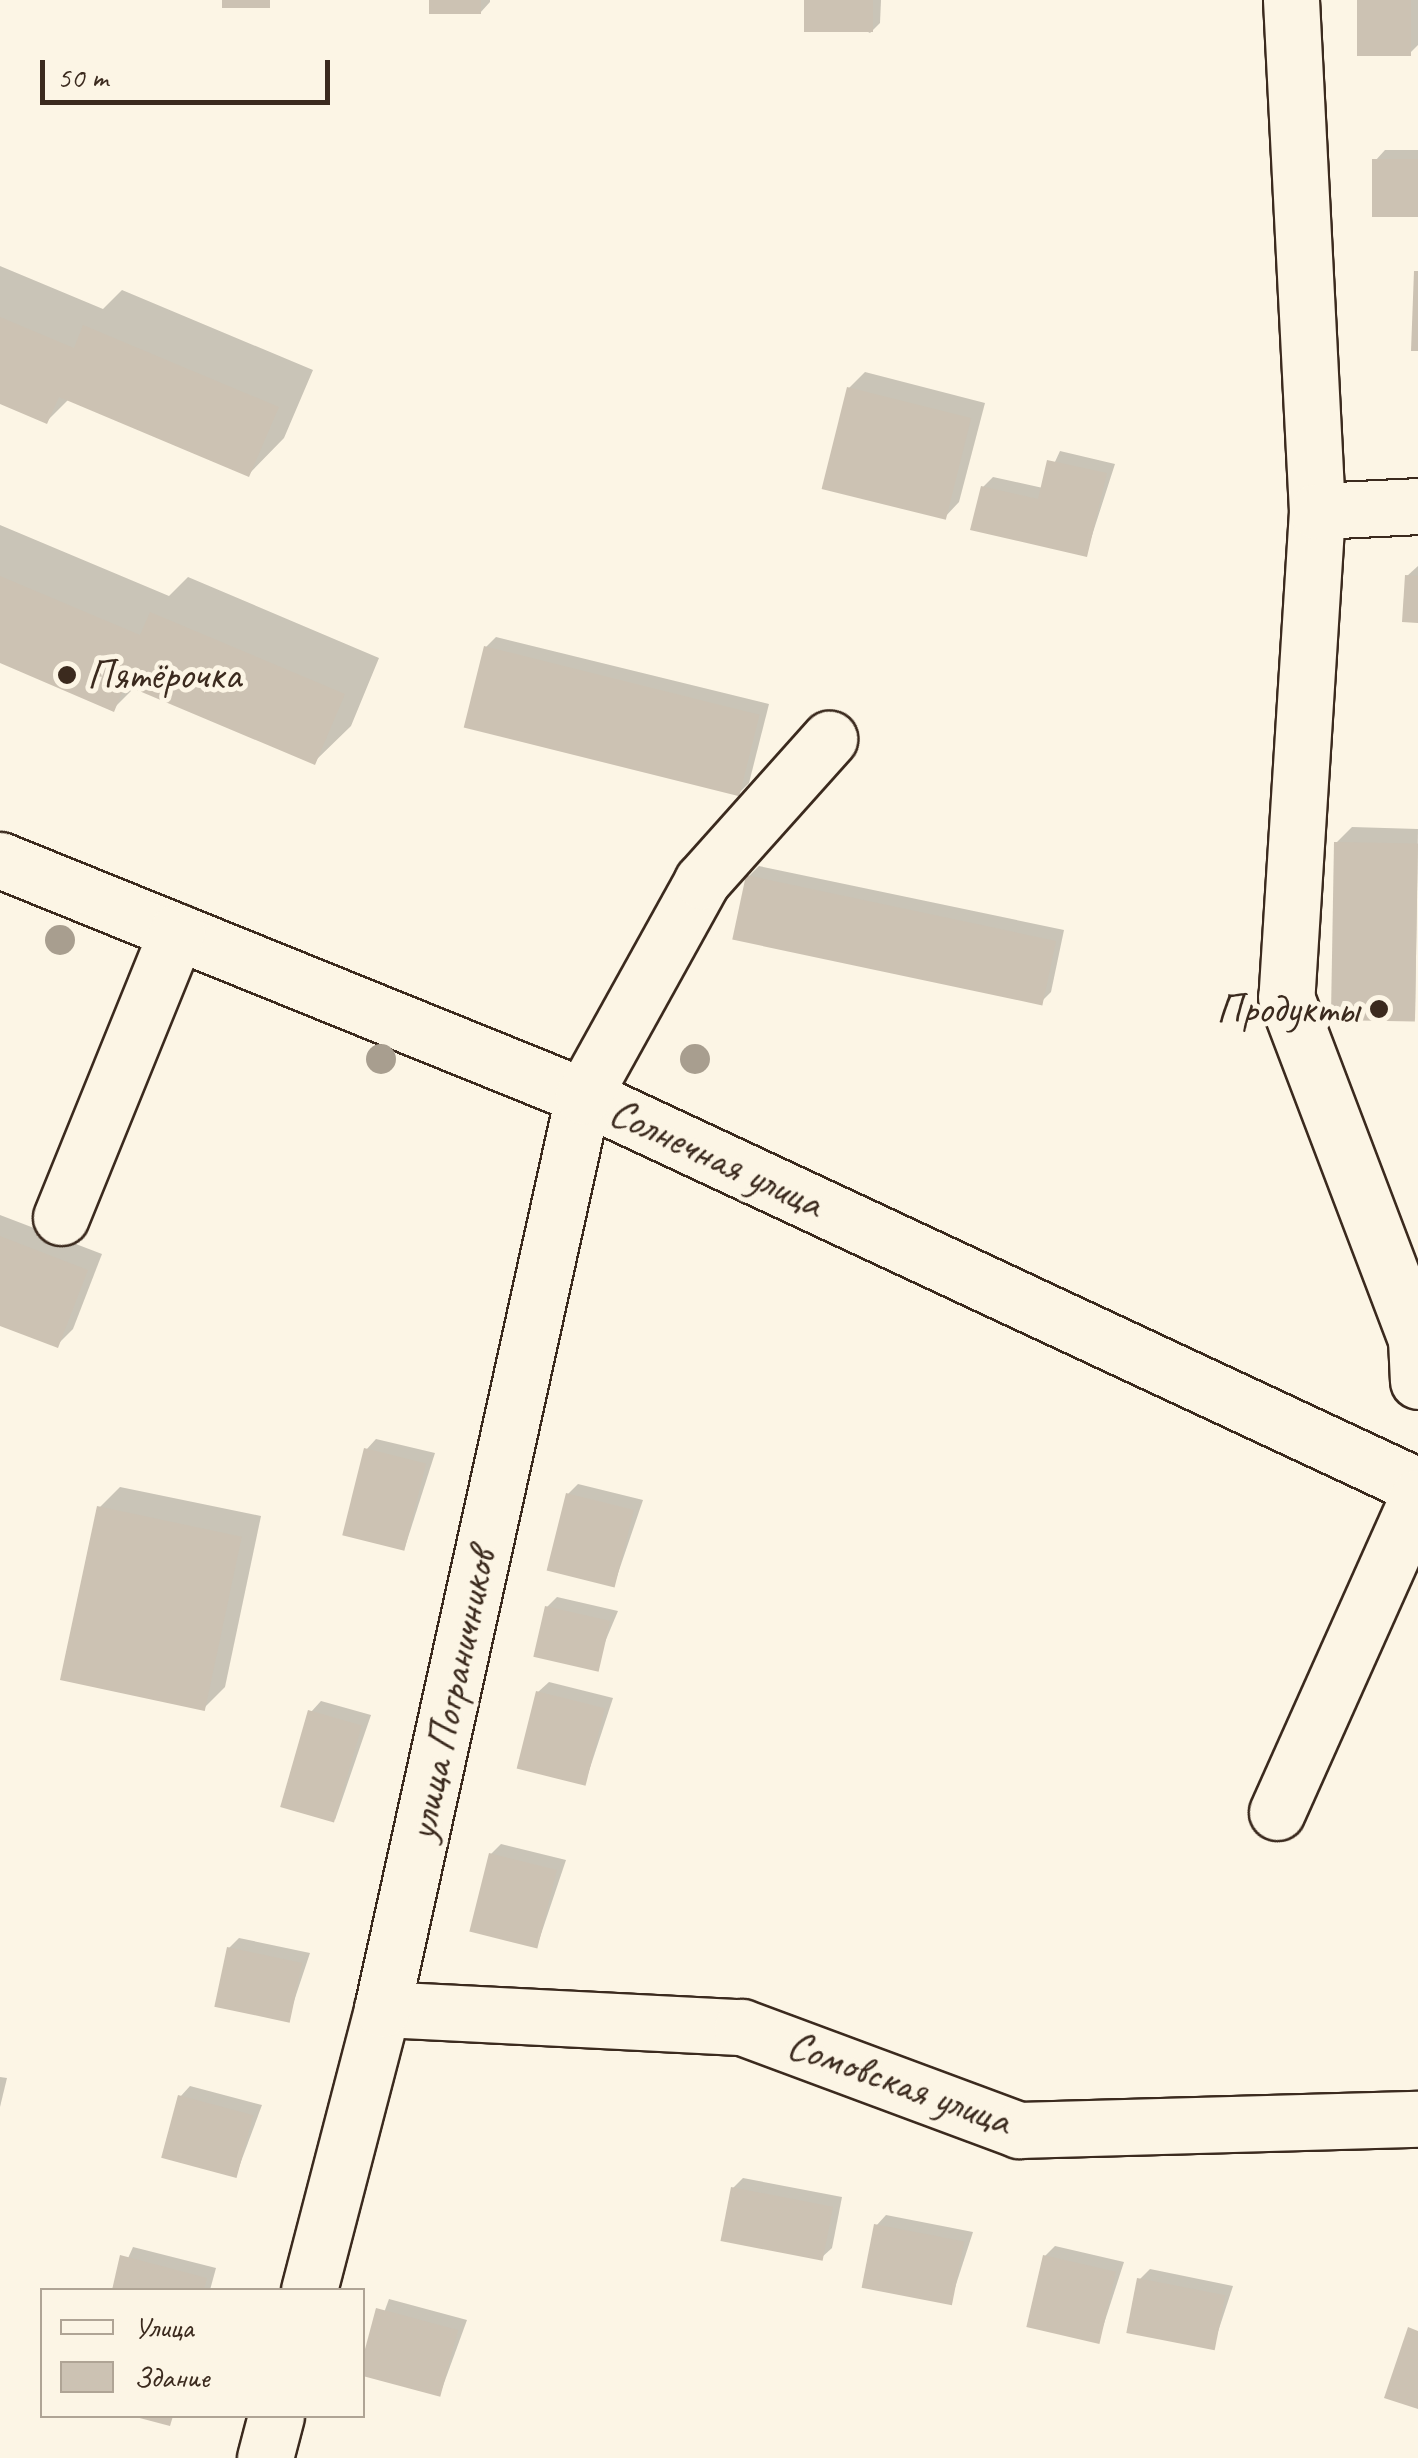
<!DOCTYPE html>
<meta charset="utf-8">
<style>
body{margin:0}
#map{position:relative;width:1418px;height:2458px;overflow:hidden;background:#fcf5e5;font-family:Caveat,sans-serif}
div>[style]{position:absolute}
.shadow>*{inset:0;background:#0003}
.building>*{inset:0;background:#ccc2b3;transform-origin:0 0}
.roads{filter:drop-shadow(2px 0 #3b2a1e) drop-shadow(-2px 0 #3b2a1e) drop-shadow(0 2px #3b2a1e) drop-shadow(0 -2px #3b2a1e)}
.minor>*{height:55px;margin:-27.5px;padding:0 27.5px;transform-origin:27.5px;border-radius:27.5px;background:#fcf5e5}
.trees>*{width:30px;height:30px;margin:-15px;border-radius:50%;background:#a89e8f}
.dots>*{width:28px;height:28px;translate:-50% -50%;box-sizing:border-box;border:5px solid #fcf5e5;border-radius:50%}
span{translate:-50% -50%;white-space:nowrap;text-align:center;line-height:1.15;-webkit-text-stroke:10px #fcf5e5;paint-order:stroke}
.poi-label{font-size:42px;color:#3b2a1e}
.left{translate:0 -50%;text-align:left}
.right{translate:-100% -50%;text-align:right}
.street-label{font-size:42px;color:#3b2a1e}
.legend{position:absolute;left:40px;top:2288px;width:325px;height:130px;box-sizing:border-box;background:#fcf5e5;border:2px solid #afa495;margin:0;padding:12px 18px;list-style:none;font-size:30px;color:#3b2a1e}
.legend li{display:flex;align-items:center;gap:20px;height:50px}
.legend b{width:50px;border:2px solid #afa495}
.scale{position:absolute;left:40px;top:60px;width:290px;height:45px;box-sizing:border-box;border:5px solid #3b2a1e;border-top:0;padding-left:12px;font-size:30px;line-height:35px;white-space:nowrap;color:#3b2a1e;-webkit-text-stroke:8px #fcf5e5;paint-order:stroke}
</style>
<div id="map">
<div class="shadow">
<div style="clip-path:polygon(432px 0,490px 0,490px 2px,480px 13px)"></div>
<div style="clip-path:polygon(806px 0,881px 0,880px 23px,870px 33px)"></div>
<div style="clip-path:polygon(1360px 0,1418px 0,1418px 45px,1408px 55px)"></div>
<div style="clip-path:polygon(1385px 150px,1418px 150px,1418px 215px,1375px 161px)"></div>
<div style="clip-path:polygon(0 266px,103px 309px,122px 290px,313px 370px,284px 438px,248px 475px,69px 399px,47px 421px,0 401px)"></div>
<div style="clip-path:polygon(865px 372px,985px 403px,959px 502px,944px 518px,849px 388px)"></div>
<div style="clip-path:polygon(1060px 451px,1115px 464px,1086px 554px,983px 487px,993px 477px,1043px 488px)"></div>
<div style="clip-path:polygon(0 525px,169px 596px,188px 577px,379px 658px,351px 726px,314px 762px,136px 686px,113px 709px,0 661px)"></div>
<div style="clip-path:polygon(1418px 566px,1418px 620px,1407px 576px)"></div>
<div style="clip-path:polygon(496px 637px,769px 704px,749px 783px,739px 793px,486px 647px)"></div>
<div style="clip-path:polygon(1352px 827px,1418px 829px,1415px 1020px,1336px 843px)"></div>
<div style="clip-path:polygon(759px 866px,1064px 930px,1051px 992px,1041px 1002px,749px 876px)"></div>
<div style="clip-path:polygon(0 1215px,102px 1254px,73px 1329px,57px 1345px,0 1323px)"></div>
<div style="clip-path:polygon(376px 1439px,435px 1453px,405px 1547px,366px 1450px)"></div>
<div style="clip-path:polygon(578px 1484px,643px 1500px,614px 1585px,568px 1494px)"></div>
<div style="clip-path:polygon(120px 1487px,261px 1516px,225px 1687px,205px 1707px,100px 1507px)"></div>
<div style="clip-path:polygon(557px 1597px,618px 1611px,594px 1668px,547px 1607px)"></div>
<div style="clip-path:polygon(549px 1682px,613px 1698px,585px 1783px,538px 1692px)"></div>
<div style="clip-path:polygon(321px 1701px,371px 1715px,335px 1820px,311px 1712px)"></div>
<div style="clip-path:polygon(501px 1844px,566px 1860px,537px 1946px,491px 1854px)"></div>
<div style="clip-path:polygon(239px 1938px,310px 1953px,288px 2019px,229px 1948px)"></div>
<div style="clip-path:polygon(0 2077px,7px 2078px,0 2107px)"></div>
<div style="clip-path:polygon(190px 2086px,262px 2105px,236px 2175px,180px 2097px)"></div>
<div style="clip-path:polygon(743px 2178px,842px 2197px,832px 2248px,821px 2258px,733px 2188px)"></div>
<div style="clip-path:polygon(886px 2215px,973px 2232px,950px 2303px,876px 2226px)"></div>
<div style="clip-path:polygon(1055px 2246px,1124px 2262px,1098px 2342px,1045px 2256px)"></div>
<div style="clip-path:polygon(133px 2247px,216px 2268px,210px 2290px,114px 2290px)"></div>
<div style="clip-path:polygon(1150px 2269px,1233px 2286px,1213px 2347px,1139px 2280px)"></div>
<div style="clip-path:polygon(389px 2299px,467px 2320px,440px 2394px,362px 2373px)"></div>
</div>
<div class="building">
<div style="left:222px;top:0;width:48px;height:8px"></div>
<div style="left:429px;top:0;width:52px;height:14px"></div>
<div style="left:804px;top:0;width:69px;height:32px"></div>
<div style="left:1357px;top:0;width:54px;height:56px"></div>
<div style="left:1418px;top:159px;width:58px;height:46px;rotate:90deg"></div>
<div style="clip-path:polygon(1414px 271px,1418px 271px,1418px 351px,1411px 351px)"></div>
<div style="clip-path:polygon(0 317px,74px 348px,83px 325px,279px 407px,249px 477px,59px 397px,47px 424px,0 404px)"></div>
<div style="left:847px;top:387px;width:128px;height:105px;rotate:14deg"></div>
<div style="clip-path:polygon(1047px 460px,1107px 473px,1087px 557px,970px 530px,981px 486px,1038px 499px)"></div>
<div style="clip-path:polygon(1405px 575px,1418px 576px,1418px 623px,1402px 622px)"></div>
<div style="clip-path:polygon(0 576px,140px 635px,150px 612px,345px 694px,315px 765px,125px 685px,114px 712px,0 663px)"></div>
<div style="left:484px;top:646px;width:284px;height:84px;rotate:14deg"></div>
<div style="left:1334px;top:842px;width:84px;height:178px;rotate:1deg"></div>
<div style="left:746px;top:875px;width:317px;height:66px;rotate:12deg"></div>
<div style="clip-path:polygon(0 1236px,88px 1270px,58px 1348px,0 1326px)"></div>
<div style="left:364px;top:1448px;width:64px;height:90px;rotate:14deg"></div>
<div style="left:566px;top:1493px;width:70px;height:80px;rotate:14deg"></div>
<div style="left:97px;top:1506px;width:148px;height:178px;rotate:12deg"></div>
<div style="left:545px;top:1606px;width:67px;height:52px;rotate:13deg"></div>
<div style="left:536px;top:1691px;width:71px;height:80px;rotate:14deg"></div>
<div style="left:308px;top:1710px;width:56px;height:101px;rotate:16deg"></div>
<div style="left:489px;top:1853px;width:70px;height:81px;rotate:14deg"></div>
<div style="left:227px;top:1947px;width:77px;height:61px;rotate:12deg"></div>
<div style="left:178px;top:2095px;width:78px;height:65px;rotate:15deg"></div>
<div style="left:731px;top:2187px;width:104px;height:55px;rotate:11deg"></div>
<div style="left:874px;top:2224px;width:92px;height:65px;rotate:11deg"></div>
<div style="clip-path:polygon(120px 2255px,207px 2278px,204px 2290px,112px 2290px)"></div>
<div style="left:1043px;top:2255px;width:75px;height:74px;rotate:13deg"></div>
<div style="left:1137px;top:2278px;width:90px;height:56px;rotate:11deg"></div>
<div style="left:376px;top:2308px;width:85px;height:69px;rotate:15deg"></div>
<div style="clip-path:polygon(1408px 2327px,1418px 2331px,1418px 2409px,1384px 2398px)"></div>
<div style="clip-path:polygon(132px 2416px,173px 2416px,170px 2426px)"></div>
</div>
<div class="roads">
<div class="minor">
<div style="left:1291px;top:0;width:512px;rotate:87.09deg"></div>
<div style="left:1317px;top:511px;width:487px;rotate:93.6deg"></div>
<div style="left:1286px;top:997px;width:366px;rotate:69.2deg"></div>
<div style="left:1416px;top:1339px;width:42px;rotate:87.3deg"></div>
<div style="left:1317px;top:511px;width:101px;rotate:-2.8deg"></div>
<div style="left:0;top:860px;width:629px;rotate:22.04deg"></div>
<div style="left:583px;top:1096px;width:922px;rotate:25.04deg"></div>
<div style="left:61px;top:1217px;width:308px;rotate:-67.9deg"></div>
<div style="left:1277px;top:1812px;width:345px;rotate:-65.9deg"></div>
<div style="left:382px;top:2009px;width:360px;rotate:2.9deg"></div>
<div style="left:742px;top:2027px;width:296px;rotate:20.4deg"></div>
<div style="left:1019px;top:2130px;width:399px;rotate:-1.6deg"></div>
<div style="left:309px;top:2290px;width:290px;rotate:-75.4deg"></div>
<div style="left:382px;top:2009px;width:935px;rotate:-77.58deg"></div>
<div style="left:583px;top:1096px;width:246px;rotate:-61deg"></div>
<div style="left:702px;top:881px;width:191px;rotate:-48.2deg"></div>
<div style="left:265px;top:2458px;width:43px;rotate:-75.3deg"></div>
</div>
</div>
<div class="trees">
<div style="left:60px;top:940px"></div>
<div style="left:381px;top:1059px"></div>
<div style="left:695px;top:1059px"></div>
</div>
<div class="dots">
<div style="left:67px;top:675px;background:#3b2a1e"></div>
<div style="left:1379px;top:1009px;background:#3b2a1e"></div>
</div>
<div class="poi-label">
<span class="left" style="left:87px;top:675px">Пятёрочка</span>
<span class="right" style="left:1359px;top:1009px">Продукты</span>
</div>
<div class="street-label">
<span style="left:716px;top:1158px;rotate:25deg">Солнечная улица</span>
<span style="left:452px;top:1695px;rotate:-78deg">улица Пограничников</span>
<span style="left:899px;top:2083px;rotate:20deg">Сомовская улица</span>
</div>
<ul class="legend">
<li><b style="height:12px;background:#fcf5e5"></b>Улица</li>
<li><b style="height:28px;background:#ccc2b3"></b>Здание</li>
</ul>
<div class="scale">50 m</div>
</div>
